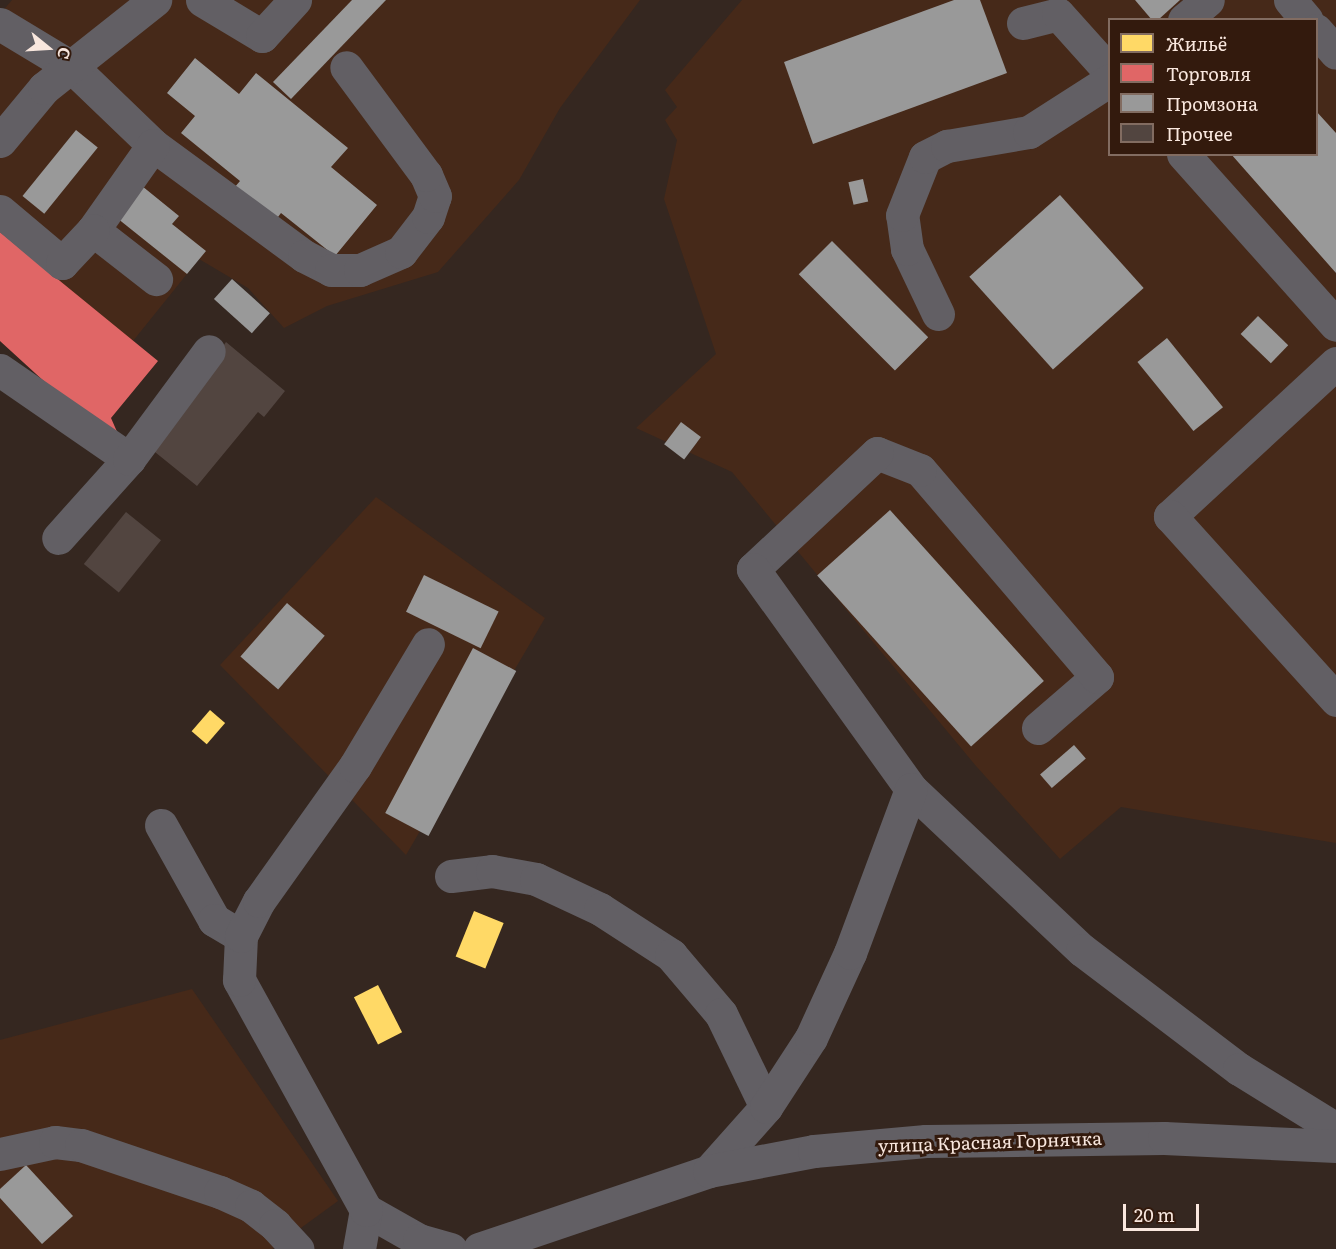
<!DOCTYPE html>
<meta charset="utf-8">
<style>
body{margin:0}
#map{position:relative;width:1336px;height:1249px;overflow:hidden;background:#352720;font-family:Literata,serif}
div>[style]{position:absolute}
.built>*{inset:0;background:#462919}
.homes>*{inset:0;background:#ffd966;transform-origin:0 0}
.shops>*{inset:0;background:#e06666}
.industry>*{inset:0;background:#999;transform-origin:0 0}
.building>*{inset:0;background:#524540;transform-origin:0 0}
.minor>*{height:33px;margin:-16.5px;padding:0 16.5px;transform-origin:16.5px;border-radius:16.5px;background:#625f64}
span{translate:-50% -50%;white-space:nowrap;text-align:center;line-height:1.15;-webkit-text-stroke:6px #331a0d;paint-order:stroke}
.street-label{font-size:18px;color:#f9e7de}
.legend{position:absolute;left:1108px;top:18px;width:210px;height:138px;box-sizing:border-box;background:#331a0d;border:2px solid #826c61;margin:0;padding:8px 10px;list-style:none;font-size:18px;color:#f9e7de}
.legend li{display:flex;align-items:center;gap:12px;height:30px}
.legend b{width:30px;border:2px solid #826c61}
.north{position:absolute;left:18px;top:18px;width:60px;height:60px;-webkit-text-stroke:4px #331a0d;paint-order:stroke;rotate:108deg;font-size:16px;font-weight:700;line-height:24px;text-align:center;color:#f9e7de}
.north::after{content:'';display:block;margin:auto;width:21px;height:27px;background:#f9e7de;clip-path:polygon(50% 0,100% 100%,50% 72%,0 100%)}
.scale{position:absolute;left:1123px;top:1204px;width:76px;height:27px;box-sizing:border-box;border:3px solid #f9e7de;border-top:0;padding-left:8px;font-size:18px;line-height:21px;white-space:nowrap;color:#f9e7de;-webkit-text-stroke:4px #331a0d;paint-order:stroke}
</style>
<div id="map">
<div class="built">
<div style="clip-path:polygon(12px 0,640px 0,560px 108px,519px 180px,438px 272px,327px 306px,284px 328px,248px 288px,199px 259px,133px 341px,0 341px,0 14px)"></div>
<div style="clip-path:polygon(evenodd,742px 0,1336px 0,1336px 843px,1121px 807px,1060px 859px,976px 766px,732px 472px,636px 428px,716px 354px,664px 199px,677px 140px,665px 120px,677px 107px,665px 90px,742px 0,1110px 20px,1316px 20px,1316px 154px,1110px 154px,1110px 20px)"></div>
<div style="clip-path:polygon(376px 497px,545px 618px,406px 855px,220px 665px)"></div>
<div style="clip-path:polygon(192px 989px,338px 1201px,272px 1249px,0 1249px,0 1040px)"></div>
</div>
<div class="homes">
<div style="left:210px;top:710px;width:20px;height:28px;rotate:41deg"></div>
<div style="left:474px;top:911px;width:32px;height:49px;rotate:22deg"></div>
<div style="left:378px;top:985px;width:53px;height:27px;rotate:63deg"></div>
</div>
<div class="shops">
<div style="clip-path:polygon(0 232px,158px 361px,111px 418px,129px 459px,0 341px)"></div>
</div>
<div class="industry">
<div style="clip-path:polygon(352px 0,386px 0,291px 99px,273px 82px)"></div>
<div style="clip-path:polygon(954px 0,980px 0,1007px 73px,813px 144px,784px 62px)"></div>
<div style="clip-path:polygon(1135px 0,1180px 0,1158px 20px,1152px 20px)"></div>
<div style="clip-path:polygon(195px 58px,239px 94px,256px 73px,348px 148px,331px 167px,377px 205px,335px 256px,281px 213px,275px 221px,234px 188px,240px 181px,181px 133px,195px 116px,167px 93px)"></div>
<div style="clip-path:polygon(1316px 111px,1336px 133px,1336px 273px,1231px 154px,1316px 154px)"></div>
<div style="left:76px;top:130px;width:28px;height:85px;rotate:39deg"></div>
<div style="left:863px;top:179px;width:23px;height:15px;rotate:77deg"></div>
<div style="clip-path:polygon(142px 186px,179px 216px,172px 224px,206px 251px,187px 274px,117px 218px)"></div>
<div style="left:1060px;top:195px;width:125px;height:122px;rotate:48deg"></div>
<div style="left:832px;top:241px;width:136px;height:47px;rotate:45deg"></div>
<div style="left:232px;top:279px;width:51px;height:27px;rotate:42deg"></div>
<div style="left:1258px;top:316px;width:42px;height:25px;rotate:44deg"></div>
<div style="left:1167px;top:338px;width:89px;height:38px;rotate:51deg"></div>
<div style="left:681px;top:422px;width:25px;height:28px;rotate:37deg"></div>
<div style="left:890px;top:510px;width:230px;height:98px;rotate:48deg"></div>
<div style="left:424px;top:575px;width:83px;height:41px;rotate:26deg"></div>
<div style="left:287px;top:603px;width:50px;height:71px;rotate:41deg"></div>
<div style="left:473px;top:648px;width:49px;height:187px;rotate:28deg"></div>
<div style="left:1074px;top:745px;width:18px;height:45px;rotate:49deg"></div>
<div style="clip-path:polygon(26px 1165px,73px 1216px,42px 1244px,0 1198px,0 1189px)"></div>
</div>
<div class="building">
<div style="clip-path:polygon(226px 342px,285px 391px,264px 417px,258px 412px,197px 486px,150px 448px)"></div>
<div style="left:126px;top:512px;width:45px;height:67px;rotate:39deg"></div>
</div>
<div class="minor">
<div style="left:202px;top:0;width:70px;rotate:31deg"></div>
<div style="left:262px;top:36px;width:49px;rotate:-47.5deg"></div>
<div style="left:1290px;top:0;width:26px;rotate:50deg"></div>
<div style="left:1184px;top:20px;width:31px;rotate:-40deg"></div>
<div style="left:1023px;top:23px;width:36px;rotate:-14deg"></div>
<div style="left:1058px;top:14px;width:78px;rotate:48.1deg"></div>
<div style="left:0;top:24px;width:85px;rotate:31.1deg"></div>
<div style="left:73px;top:68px;width:111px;rotate:43.9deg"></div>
<div style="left:153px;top:145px;width:187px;rotate:36.3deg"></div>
<div style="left:304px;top:256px;width:30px;rotate:27deg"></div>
<div style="left:331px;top:270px;width:29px"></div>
<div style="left:360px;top:270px;width:45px;rotate:-23.7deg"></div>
<div style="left:401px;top:252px;width:44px;rotate:-52.4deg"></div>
<div style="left:428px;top:217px;width:22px;rotate:-72deg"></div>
<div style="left:435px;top:196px;width:23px;rotate:-113deg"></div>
<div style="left:426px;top:175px;width:134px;rotate:-126.5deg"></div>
<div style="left:1316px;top:30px;width:30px;rotate:49deg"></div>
<div style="left:0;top:141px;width:69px;rotate:-50.3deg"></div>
<div style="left:44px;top:88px;width:142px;rotate:-38.4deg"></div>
<div style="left:153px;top:145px;width:104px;rotate:125.2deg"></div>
<div style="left:93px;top:230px;width:80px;rotate:37.9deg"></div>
<div style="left:1183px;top:154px;width:229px;rotate:48.2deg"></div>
<div style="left:0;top:211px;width:81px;rotate:40deg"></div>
<div style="left:62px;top:263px;width:45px;rotate:-46.8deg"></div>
<div style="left:938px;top:314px;width:72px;rotate:-115.5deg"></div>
<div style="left:907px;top:249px;width:34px;rotate:-98deg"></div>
<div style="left:902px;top:215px;width:62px;rotate:-68.4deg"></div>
<div style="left:925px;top:157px;width:25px;rotate:-27deg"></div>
<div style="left:947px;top:146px;width:83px;rotate:-9.7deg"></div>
<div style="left:1029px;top:132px;width:96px;rotate:-32.7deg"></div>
<div style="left:1336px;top:363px;width:226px;rotate:137.3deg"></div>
<div style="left:1170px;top:516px;width:248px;rotate:47.9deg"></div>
<div style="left:0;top:370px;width:157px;rotate:34.6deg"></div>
<div style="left:129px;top:459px;width:106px;rotate:131.9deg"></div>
<div style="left:129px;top:459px;width:134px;rotate:-53.5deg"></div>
<div style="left:1038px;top:728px;width:78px;rotate:-40.8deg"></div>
<div style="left:1097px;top:677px;width:272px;rotate:-130.5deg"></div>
<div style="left:920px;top:470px;width:46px;rotate:-158.4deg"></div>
<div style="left:877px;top:453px;width:170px;rotate:136.9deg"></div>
<div style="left:753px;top:569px;width:271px;rotate:54.3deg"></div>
<div style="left:911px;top:789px;width:235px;rotate:43.3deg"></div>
<div style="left:1082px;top:950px;width:197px;rotate:37.2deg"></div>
<div style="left:1239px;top:1069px;width:114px;rotate:31.7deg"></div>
<div style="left:161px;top:825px;width:109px;rotate:60.8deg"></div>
<div style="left:214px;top:920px;width:31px;rotate:31deg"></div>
<div style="left:451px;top:876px;width:41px;rotate:-7deg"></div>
<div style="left:492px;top:871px;width:45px;rotate:10.3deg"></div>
<div style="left:536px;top:879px;width:71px;rotate:25.1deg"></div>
<div style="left:600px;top:909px;width:85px;rotate:32.9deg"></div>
<div style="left:671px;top:955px;width:77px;rotate:49.7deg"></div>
<div style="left:721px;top:1014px;width:103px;rotate:64.2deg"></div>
<div style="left:0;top:1154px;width:56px;rotate:-12.3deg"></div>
<div style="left:55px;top:1142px;width:26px;rotate:7deg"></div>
<div style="left:81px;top:1145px;width:147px;rotate:18.7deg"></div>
<div style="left:220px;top:1192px;width:34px;rotate:24deg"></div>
<div style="left:251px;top:1206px;width:31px;rotate:38deg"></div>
<div style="left:275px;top:1225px;width:33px;rotate:47deg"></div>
<div style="left:709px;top:1171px;width:86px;rotate:-48.3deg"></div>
<div style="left:766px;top:1107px;width:82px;rotate:-56.9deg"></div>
<div style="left:811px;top:1038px;width:94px;rotate:-65.4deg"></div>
<div style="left:850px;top:953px;width:175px;rotate:-69.6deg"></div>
<div style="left:366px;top:1210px;width:61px;rotate:29.5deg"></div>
<div style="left:419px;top:1240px;width:33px;rotate:16deg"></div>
<div style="left:359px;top:1249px;width:40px;rotate:-80deg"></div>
<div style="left:366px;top:1210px;width:263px;rotate:-118.9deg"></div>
<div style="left:239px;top:980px;width:44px;rotate:-87.4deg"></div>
<div style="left:241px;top:936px;width:39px;rotate:-63deg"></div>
<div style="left:259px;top:901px;width:166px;rotate:-54.6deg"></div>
<div style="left:355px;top:766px;width:142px;rotate:-59.1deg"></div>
<div style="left:479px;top:1249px;width:243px;rotate:-18.7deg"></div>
<div style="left:709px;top:1171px;width:107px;rotate:-10.8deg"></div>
<div style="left:814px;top:1151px;width:112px;rotate:-5.1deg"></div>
<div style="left:926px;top:1141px;width:238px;rotate:-0.7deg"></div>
<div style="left:1164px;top:1138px;width:172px;rotate:2.7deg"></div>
</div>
<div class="street-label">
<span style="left:990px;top:1142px;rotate:-2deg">улица Красная Горнячка</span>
</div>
<ul class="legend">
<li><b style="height:16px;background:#ffd966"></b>Жильё</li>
<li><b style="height:16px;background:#e06666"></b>Торговля</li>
<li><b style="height:16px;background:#999"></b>Промзона</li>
<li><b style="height:16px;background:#524540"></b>Прочее</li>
</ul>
<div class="north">С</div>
<div class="scale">20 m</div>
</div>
